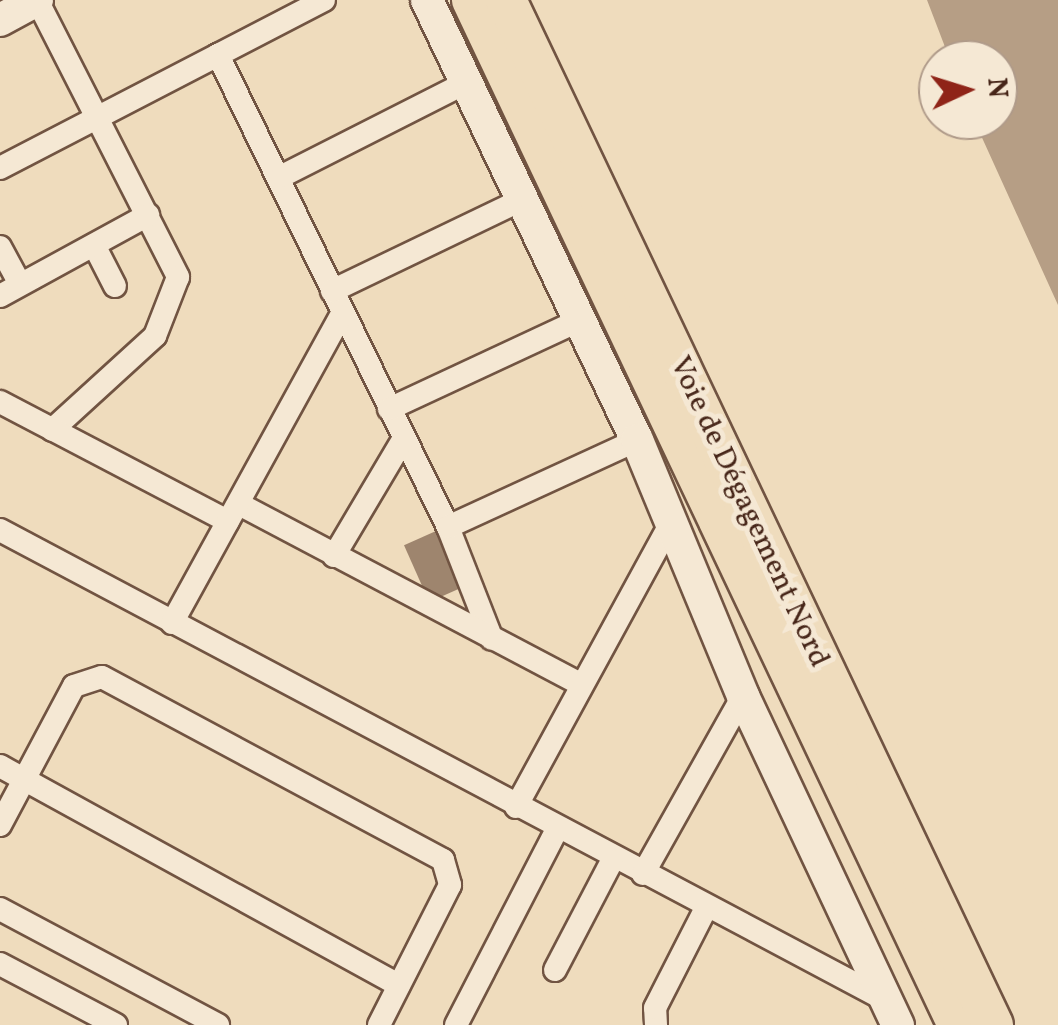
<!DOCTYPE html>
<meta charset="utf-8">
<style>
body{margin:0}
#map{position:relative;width:1058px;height:1025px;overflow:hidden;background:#efdcbd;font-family:Vollkorn,serif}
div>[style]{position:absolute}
.water>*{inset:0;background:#b69e85}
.building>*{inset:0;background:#9e856e;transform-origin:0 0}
.roads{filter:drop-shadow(2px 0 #715442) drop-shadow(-2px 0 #715442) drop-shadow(0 2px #715442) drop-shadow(0 -2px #715442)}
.street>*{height:22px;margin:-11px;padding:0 11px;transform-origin:11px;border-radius:11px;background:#f5e8d4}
.secondary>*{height:32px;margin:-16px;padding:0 16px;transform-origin:16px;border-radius:16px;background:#f5e8d4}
.highway>*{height:40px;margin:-20px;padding:0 20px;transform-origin:20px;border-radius:20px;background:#efdcbd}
span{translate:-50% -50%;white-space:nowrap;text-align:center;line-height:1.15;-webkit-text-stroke:10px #f5e8d4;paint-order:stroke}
.street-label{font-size:30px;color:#472619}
.north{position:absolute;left:918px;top:40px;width:100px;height:100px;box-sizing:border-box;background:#f5e8d4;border:2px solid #af9a89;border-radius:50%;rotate:86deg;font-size:28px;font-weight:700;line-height:40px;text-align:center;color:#472619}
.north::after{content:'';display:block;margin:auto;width:35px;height:45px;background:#8f2418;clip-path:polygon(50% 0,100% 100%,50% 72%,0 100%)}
</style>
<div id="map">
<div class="water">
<div style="clip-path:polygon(927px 0,1058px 0,1058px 305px,974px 120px,998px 120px,998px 60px,950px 60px)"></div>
</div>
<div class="building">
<div style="left:436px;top:531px;width:62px;height:35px;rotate:66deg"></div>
</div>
<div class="roads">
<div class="street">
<div style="left:37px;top:0;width:311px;rotate:63deg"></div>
<div style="left:178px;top:277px;width:63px;rotate:111.3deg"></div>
<div style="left:155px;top:336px;width:139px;rotate:137.6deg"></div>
<div style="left:218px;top:55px;width:525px;rotate:64.02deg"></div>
<div style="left:448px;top:527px;width:120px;rotate:68.6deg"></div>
<div style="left:0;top:168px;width:365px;rotate:-27.4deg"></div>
<div style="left:282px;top:176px;width:205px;rotate:-26.9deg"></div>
<div style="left:94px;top:245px;width:46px;rotate:62.9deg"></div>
<div style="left:0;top:247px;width:42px;rotate:61.6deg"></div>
<div style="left:332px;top:291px;width:212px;rotate:-25.7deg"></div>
<div style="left:0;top:296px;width:169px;rotate:-28.7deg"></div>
<div style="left:0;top:402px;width:257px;rotate:27.6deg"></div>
<div style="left:389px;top:409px;width:211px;rotate:-25deg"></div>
<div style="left:239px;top:504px;width:386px;rotate:27.8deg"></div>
<div style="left:448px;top:527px;width:208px;rotate:-24.7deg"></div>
<div style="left:0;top:530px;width:1001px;rotate:27.95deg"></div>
<div style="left:334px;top:556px;width:135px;rotate:-59.3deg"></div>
<div style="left:172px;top:623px;width:350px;rotate:-61.2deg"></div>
<div style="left:0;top:766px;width:455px;rotate:28.8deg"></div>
<div style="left:516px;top:807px;width:326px;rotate:-61.4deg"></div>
<div style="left:0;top:825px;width:157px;rotate:-62deg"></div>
<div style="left:74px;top:686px;width:29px;rotate:-18deg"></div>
<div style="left:102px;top:677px;width:387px;rotate:28.2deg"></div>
<div style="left:443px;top:860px;width:26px;rotate:74deg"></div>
<div style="left:450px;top:885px;width:157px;rotate:116.9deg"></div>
<div style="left:643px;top:874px;width:204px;rotate:-60.7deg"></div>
<div style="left:0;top:909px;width:247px;rotate:28deg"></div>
<div style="left:0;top:964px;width:131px;rotate:27.7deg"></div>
<div style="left:555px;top:970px;width:123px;rotate:-62.4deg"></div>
<div style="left:456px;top:1025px;width:220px;rotate:-62.7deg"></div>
<div style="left:656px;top:1025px;width:17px;rotate:-93deg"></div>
<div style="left:655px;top:1008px;width:112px;rotate:-63deg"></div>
</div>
<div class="secondary">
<div style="left:427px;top:0;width:488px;rotate:64.5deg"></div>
<div style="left:637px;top:440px;width:277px;rotate:67.5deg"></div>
<div style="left:743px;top:696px;width:364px;rotate:64.8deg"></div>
<div style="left:0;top:20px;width:42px;rotate:-28.4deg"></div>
</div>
<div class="highway">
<div style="left:472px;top:0;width:1134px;rotate:64.63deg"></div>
<div style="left:506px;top:0;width:1135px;rotate:64.59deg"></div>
</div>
</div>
<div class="street-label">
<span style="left:749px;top:512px;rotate:65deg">Voie de Dégagement Nord</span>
</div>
<div class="north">N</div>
</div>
